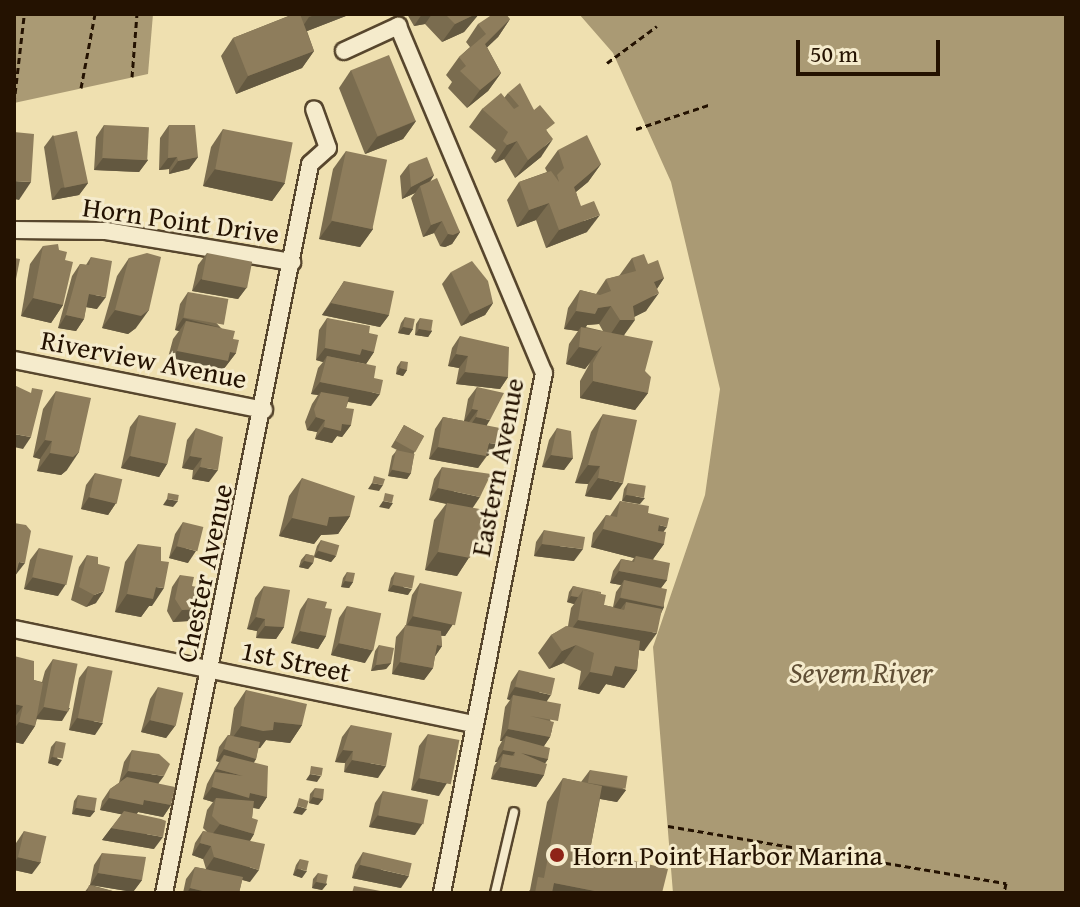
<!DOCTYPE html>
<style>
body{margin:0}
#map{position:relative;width:1080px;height:907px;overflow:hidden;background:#efe0b0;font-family:"Gentium Book Plus",serif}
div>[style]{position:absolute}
.water>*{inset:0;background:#aa9a74}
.path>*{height:3px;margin-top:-1.5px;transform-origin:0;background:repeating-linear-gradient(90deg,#241201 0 6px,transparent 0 10px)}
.roads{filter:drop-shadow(2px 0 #57462d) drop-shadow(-2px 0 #57462d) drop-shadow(0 2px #57462d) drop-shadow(0 -2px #57462d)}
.service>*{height:8px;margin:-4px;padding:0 4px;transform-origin:4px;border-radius:4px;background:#f5ebcc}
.minor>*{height:16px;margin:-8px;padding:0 8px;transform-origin:8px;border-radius:8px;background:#f5ebcc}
.wall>*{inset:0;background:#7a6c4f}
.shaded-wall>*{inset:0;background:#635840}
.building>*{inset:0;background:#8e7d5c;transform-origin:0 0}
.dots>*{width:22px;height:22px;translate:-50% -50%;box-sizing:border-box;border:4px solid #f5ebcc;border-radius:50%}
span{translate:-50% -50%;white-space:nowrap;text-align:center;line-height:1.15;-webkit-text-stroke:6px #f5ebcc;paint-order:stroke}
.street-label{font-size:28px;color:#241201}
.poi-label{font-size:28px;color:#241201}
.left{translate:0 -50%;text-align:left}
.water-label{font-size:30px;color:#604f35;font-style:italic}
.frame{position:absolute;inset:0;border:16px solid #241201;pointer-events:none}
.scale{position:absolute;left:796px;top:40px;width:144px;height:36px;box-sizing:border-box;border:4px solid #241201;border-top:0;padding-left:10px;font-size:24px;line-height:28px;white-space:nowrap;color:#241201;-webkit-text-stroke:6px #f5ebcc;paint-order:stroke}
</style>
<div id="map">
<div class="water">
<div style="clip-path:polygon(14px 14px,153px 14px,148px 74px,14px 103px)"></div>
<div style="clip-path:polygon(579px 14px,1066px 14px,1066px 893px,673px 893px,653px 647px,705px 495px,720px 389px,671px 182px,613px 53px)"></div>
</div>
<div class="path">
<div style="left:607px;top:63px;width:62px;rotate:-36.5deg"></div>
<div style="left:132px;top:77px;width:63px;rotate:-85.5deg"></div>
<div style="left:81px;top:88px;width:75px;rotate:-79.3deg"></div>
<div style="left:14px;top:103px;width:88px;rotate:-83.4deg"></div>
<div style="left:636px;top:129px;width:79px;rotate:-18.4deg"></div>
<div style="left:668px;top:826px;width:343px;rotate:9.6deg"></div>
<div style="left:1006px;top:883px;width:10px;rotate:101deg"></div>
</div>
<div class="roads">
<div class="service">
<div style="left:495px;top:893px;width:83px;rotate:-76.8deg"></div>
</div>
<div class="minor">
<div style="left:344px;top:51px;width:60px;rotate:-24.8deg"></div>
<div style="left:398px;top:26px;width:376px;rotate:67.2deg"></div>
<div style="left:544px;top:373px;width:530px;rotate:101.1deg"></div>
<div style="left:14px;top:230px;width:92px;rotate:0.6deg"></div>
<div style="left:106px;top:231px;width:189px;rotate:9.5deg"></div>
<div style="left:14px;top:360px;width:255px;rotate:11.3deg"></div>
<div style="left:14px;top:629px;width:470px;rotate:11.7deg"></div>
<div style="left:164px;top:893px;width:743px;rotate:-78.67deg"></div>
<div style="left:310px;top:164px;width:24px;rotate:-42deg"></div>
<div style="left:328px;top:148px;width:41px;rotate:-109.7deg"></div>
</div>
</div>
<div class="wall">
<div style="clip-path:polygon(290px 14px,351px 14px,307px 31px,314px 51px,302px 68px,236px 94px,221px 56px,233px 38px,291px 15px)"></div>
<div style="clip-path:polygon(407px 14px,479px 14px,464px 32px,442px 42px,425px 24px,414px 26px)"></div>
<div style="clip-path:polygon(510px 19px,498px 37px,487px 47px,501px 73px,488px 91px,467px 108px,448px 88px,452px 82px,446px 75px,459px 57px,470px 47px,466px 42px,478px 24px)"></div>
<div style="clip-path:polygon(351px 70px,416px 121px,403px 139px,365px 154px,339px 88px)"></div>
<div style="clip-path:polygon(508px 93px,534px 110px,548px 133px,541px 157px,515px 178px,504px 159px,495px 163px,491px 158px,496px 150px,469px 127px,482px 109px,504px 98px)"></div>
<div style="clip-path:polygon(104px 125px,148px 160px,139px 172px,94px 170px,96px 137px)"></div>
<div style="clip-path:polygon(169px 125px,198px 157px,189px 169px,169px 174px,169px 169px,159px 170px,160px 138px)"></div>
<div style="clip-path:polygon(223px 129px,285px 183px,272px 201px,203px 186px,211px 147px)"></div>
<div style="clip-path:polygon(53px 135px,88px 183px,79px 195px,52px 200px,44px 147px)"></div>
<div style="clip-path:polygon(558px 150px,601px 164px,588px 182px,576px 192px,587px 232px,546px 248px,536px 220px,517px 227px,507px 200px,519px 182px,547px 172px,545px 168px)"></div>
<div style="clip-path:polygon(346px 151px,373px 229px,360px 247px,319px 239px,333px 169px)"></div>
<div style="clip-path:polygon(409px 164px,434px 175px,430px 182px,460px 232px,452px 244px,445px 247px,440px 246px,434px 233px,423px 237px,411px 198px,415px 193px,402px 199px,400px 176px)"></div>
<div style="clip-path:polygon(43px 246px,59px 250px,65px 260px,63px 305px,51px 323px,21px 316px,30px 264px)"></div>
<div style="clip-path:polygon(207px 253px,247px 287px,238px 299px,192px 291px,198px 265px)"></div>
<div style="clip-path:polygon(91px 257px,97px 309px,86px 307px,84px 319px,76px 331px,58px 328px,72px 276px,80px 264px,86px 265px)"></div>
<div style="clip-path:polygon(129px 258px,136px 328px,128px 334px,102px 328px,117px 276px)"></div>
<div style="clip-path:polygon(evenodd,632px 258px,648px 264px,664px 278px,657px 289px,646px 311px,634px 317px,624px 335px,645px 371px,648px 393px,635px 410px,580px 398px,580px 381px,590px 363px,585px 369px,566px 364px,569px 344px,578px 331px,564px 329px,568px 308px,580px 290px,596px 294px,606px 279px,619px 276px,632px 258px,599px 324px,603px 331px,586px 327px,587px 325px,599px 324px)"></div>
<div style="clip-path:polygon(451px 272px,493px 303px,485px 315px,461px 326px,442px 284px)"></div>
<div style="clip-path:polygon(344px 281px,389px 315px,380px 327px,322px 315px)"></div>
<div style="clip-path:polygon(188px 292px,221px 328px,233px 339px,236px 353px,216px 379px,165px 369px,173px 339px,179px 331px,175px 330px,180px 304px)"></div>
<div style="clip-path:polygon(405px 317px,413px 329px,409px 335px,398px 333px,401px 323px)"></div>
<div style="clip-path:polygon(327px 318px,369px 333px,374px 352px,366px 364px,356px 362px,374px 378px,371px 406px,348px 402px,346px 408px,351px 425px,342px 437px,337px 436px,332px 443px,315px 439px,317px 432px,307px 430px,305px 422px,312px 404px,318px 395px,311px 394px,318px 368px,323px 362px,316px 360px,319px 330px)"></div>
<div style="clip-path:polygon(420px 318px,432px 331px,428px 337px,415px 335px,416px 324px)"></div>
<div style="clip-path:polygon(460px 336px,508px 377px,500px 389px,456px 384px,459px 368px,448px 366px,452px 348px)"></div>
<div style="clip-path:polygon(401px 361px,407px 370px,403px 376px,396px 374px,397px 367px)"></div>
<div style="clip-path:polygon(477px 387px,487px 425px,488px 456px,487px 456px,478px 468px,429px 459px,435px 429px,443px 417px,464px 421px,468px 399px)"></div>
<div style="clip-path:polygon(56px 391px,67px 470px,61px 475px,37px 471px,40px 459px,33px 457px,43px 409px)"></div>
<div style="clip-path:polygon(603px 414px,611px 500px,585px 496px,588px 484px,575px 483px,591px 432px)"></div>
<div style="clip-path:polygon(139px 415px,167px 464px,159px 477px,121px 468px,130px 427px)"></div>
<div style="clip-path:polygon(404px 425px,424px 436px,414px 453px,411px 473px,407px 479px,388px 476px,392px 456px,397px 450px,391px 447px)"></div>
<div style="clip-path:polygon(196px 428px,209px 482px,192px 479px,193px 470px,182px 468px,187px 440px)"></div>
<div style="clip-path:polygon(557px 428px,573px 458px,564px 470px,542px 467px,549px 440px)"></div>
<div style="clip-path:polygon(442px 467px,479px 542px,457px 576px,425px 570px,434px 520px,446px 504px,429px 500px,434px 479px)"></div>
<div style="clip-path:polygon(95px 473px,116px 503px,108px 515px,81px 509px,86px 485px)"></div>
<div style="clip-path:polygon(302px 478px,350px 516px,338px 534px,321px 535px,314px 544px,279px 536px,289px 496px)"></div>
<div style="clip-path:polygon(628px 483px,640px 504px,622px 501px,624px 489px)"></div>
<div style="clip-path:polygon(620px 501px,648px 513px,664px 532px,664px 544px,653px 559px,667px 580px,661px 588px,664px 607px,644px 651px,639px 650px,637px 670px,624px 688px,606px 684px,599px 694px,578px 689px,581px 671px,563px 663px,549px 669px,538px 653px,551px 635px,568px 626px,571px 608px,574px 604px,567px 602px,569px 592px,573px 586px,601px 594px,604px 605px,613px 607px,616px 592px,621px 585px,610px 583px,613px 571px,621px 559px,632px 561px,634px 558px,591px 547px,593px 533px,606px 515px,610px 516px)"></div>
<div style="clip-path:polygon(183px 522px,188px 563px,169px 558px,175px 534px)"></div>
<div style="clip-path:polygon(544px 530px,574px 561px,534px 556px,536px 542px)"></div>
<div style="clip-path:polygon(321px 540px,336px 556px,331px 562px,314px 557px,313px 563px,308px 569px,299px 567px,301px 560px,306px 554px,314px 556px,317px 546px)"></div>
<div style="clip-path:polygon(138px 544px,152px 606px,149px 606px,141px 617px,115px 612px,125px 562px)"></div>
<div style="clip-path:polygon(39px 548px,58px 596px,24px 589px,30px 560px)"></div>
<div style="clip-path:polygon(87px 555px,96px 603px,86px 607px,71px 600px,79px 567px)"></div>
<div style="clip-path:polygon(347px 572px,353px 582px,349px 588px,341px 587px,343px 578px)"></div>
<div style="clip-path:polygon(395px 572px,408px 595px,388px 591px,391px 578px)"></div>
<div style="clip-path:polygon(180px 575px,192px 586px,189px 621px,173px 622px,167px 611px,172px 587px)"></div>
<div style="clip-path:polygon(420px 583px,453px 624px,445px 636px,441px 636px,442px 646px,435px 656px,433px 668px,424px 680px,392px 674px,396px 637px,406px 625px,412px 595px)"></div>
<div style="clip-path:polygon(264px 586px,284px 627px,276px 639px,256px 638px,257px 631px,247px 629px,255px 598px)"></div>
<div style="clip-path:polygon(308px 598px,325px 608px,326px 636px,318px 649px,291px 643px,300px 610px)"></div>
<div style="clip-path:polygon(347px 606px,365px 663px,331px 655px,339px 618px)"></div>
<div style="clip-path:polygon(379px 645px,391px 663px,386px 669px,371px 671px,375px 651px)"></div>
<div style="clip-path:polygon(14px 656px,34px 680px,42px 682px,45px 671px,53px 659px,62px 721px,37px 719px,35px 726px,23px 744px,14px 742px)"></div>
<div style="clip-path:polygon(88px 666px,95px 735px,69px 730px,79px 678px)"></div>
<div style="clip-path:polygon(519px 670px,547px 701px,552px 730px,550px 737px,544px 746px,548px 759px,545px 763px,544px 775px,536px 787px,491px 779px,494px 766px,497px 762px,495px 762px,498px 748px,502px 741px,500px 741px,505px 707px,510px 700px,507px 699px,511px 682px)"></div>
<div style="clip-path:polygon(158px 687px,175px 726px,166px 738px,141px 732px,150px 699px)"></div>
<div style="clip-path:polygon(246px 690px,302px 725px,290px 743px,266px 740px,260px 748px,258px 748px,256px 759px,254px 762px,267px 797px,259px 809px,253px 808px,252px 818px,254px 834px,250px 841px,250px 882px,242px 880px,239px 893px,183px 893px,186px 879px,195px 867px,206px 869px,203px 859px,192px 855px,195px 843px,203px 831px,207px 832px,203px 828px,207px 810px,213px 802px,203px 799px,207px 784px,219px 762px,216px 761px,219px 747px,228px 735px,230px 735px,234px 708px)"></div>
<div style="clip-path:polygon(351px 725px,378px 778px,344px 772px,345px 763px,335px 762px,342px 737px)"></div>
<div style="clip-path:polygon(428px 734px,439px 796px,411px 790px,419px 746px)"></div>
<div style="clip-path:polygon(56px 741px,58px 766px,48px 763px,51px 747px)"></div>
<div style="clip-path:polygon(132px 750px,159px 784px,171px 805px,163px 817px,138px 812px,137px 814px,154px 849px,102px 840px,122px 814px,100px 810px,102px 801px,110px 789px,119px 783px,124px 762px)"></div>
<div style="clip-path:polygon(590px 770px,626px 790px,617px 802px,600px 799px,590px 850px,662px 893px,527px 893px,530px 890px,547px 802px,563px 778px,581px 782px)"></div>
<div style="clip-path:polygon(315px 788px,323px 799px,318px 805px,309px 803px,310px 794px)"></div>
<div style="clip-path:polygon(383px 791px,415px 835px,369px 827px,375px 803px)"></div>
<div style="clip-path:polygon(78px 795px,95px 811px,90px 817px,72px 814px,74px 801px)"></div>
<div style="clip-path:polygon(24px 831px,32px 874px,14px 870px,14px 850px,16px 843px)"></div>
<div style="clip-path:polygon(363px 852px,401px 888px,352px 878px,355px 865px)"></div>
<div style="clip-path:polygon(102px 853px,142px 880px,133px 892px,91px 885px,120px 893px,84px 893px,90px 885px,94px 865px)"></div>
<div style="clip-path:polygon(300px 859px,302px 878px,293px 875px,296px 865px)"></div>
<div style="clip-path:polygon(318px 873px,327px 884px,322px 890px,312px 888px,313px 879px)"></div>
</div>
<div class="shaded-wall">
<div style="clip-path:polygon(318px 14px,351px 14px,297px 35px,309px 17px)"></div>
<div style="clip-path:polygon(422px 14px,432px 14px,425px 24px,414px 26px)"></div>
<div style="clip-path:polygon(476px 14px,479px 14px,464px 32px,442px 42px,455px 24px)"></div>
<div style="clip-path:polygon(510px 19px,498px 37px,473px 61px,485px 44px)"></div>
<div style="clip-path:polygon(314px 51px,302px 68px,236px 94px,248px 76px)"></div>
<div style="clip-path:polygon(501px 73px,488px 91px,467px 108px,480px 90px)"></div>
<div style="clip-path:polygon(416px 121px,403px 139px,365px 154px,377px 137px)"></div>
<div style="clip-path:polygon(553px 139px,541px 157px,515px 178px,528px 160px)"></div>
<div style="clip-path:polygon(517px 141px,504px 159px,495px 163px,507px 145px)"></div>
<div style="clip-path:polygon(177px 157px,169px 169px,159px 170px,168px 158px)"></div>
<div style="clip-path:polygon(198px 157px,189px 169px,169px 174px,178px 161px)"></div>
<div style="clip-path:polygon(103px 158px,148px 160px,139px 172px,94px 170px)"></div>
<div style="clip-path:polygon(601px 164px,588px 182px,561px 204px,574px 187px)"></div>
<div style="clip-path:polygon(215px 169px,285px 183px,272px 201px,203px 186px)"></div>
<div style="clip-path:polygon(434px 175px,426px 187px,420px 186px,415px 193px,402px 199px,411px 187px)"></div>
<div style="clip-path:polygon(14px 181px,31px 182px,19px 200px,14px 199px)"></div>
<div style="clip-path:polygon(88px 183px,79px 195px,52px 200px,61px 188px)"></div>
<div style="clip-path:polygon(549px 203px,536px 220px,517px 227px,529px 210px)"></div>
<div style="clip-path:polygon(600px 215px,587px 232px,546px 248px,559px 230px)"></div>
<div style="clip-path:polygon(332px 221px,373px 229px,360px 247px,319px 239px)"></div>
<div style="clip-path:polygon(442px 221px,434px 233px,423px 237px,431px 225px)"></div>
<div style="clip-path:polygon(460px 232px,452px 244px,445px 247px,440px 246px,448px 234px)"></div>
<div style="clip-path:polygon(664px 278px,652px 296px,654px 282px)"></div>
<div style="clip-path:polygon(201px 279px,247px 287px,238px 299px,192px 291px)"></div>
<div style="clip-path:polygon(659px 293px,646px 311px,628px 320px,635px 320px,622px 338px,608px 338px,620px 320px,633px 306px)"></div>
<div style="clip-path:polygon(89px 294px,106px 297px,97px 309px,80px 306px)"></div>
<div style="clip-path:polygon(33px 298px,63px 305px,51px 323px,21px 316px)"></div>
<div style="clip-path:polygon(331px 303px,389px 315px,380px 327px,322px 315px)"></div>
<div style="clip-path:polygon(493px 303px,485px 315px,461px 326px,470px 314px)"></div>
<div style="clip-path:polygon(611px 306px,599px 324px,587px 325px,583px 332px,581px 327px,578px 331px,564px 329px,576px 311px)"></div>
<div style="clip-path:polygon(115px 310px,149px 310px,136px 328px,128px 334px,102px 328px)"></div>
<div style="clip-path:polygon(66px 315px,84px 319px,76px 331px,58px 328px)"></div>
<div style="clip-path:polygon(183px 318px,222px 328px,186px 321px,179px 331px,175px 330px)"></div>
<div style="clip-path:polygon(403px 327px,413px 329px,409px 335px,398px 333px)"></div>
<div style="clip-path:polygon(419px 329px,432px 331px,428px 337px,415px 335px)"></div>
<div style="clip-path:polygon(602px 346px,585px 369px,566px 364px,579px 347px)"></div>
<div style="clip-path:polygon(325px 348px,362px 349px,374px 352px,366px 364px,327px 356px,323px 362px,316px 360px)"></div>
<div style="clip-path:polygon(177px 351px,230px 352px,236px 353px,216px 379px,165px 369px)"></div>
<div style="clip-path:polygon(456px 354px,468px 356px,459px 368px,448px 366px)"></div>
<div style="clip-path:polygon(400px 368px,407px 370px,403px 376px,396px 374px)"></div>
<div style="clip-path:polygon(465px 372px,508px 377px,500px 389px,456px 384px)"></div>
<div style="clip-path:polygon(593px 381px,648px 393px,635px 410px,580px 398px)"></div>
<div style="clip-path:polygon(320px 382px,380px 394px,371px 406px,319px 396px,321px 392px,318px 395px,311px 394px)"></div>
<div style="clip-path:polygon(472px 409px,478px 410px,469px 422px,464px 421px)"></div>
<div style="clip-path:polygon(316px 417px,325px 420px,317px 432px,307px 430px)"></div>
<div style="clip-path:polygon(476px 417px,490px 420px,482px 433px,467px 430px)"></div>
<div style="clip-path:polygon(342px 424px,351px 425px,342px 437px,337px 436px,332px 443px,315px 439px,324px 427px)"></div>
<div style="clip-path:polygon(14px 434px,31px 437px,23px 449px,14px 447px)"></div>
<div style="clip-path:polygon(45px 440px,52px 441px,40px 459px,33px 457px)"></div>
<div style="clip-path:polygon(489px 443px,497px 444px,488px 456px,481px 455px)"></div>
<div style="clip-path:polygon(438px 447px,486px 456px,478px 468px,429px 459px)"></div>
<div style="clip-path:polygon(79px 452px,67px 470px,61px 475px,37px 471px,50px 453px)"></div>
<div style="clip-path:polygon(551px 455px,573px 458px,564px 470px,542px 467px)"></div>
<div style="clip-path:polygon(130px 456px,167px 464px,159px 477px,121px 468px)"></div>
<div style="clip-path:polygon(190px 456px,202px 458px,193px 470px,182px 468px)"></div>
<div style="clip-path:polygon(588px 465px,600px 466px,588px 484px,575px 483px)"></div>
<div style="clip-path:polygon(200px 467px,218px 470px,209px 482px,192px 479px)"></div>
<div style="clip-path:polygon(392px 470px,411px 473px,407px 479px,388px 476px)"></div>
<div style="clip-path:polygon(598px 478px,623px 483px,611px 500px,585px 496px)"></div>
<div style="clip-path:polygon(372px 483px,383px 485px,379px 491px,368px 489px)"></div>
<div style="clip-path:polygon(438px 488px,480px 497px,472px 509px,429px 500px)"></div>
<div style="clip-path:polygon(626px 495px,645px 498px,640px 504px,622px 501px)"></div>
<div style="clip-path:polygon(89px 497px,116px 503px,108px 515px,81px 509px)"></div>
<div style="clip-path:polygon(167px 499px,178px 501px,173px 507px,163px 505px)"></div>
<div style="clip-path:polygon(383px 501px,393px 503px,389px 509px,379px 507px)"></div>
<div style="clip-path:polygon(350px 516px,338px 534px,321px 535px,314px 544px,279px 536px,292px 518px)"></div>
<div style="clip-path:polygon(659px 525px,667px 527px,656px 542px,664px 544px,651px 562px,636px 556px,634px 558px,591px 547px,603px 529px)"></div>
<div style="clip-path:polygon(473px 541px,479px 542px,457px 576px,425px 570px,438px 552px)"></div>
<div style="clip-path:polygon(542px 544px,583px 549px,574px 561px,534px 556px)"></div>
<div style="clip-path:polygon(177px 546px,196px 551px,188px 563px,169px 558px)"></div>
<div style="clip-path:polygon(318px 551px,336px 556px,331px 562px,314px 557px)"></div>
<div style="clip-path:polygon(304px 561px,313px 563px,308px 569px,299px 567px)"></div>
<div style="clip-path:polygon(19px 562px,25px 563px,14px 577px,14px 569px)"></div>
<div style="clip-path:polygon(619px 571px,667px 580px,658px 592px,624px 580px,621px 585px,610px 583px)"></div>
<div style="clip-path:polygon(33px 577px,66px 584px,58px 596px,24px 589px)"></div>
<div style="clip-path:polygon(345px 581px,353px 582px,349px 588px,341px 587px)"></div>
<div style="clip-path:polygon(393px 585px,412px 589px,408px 595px,388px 591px)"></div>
<div style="clip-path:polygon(156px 587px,164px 588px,152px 606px,149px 606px,141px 617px,115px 612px,127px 594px)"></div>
<div style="clip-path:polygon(104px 591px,96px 603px,86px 607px,94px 595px)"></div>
<div style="clip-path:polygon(571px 596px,578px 597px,574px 604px,567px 602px)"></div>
<div style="clip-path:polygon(620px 598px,664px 607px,656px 619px,624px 610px,626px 602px,619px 611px,612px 610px)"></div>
<div style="clip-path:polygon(198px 609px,189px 621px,173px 622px,182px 610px)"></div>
<div style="clip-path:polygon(413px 616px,453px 624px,445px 636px,405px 628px)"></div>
<div style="clip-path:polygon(256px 617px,265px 619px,257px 631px,247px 629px)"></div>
<div style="clip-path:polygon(578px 620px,657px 633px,644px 651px,566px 637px)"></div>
<div style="clip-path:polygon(265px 626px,284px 627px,276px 639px,256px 638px)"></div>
<div style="clip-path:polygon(300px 631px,326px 636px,318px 649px,291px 643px)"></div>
<div style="clip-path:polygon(339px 643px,373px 650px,365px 663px,331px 655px)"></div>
<div style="clip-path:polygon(437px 645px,442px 646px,434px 658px)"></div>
<div style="clip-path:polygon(576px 645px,563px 663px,549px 669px,562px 651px)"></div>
<div style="clip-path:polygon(400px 662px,433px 668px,424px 680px,392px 674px)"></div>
<div style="clip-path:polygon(391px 663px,386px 669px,371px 671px,376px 665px)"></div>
<div style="clip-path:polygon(615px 666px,637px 670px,624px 688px,606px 684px,599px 694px,578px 689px,590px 672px)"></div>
<div style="clip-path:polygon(515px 687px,551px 695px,543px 707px,513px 695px,510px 700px,507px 699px)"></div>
<div style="clip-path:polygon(14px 704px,23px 706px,14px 718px)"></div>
<div style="clip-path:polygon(44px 707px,70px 708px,62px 721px,35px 719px)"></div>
<div style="clip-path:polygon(77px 718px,103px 723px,95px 735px,69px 730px)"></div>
<div style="clip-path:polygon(150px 720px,175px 726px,166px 738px,141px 732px)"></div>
<div style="clip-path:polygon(19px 722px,35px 726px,23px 744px,14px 742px,14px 729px)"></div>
<div style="clip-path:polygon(274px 722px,302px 725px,290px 743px,266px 740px,260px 748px,251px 749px,228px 744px,241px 726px)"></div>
<div style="clip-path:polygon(508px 729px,550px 737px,542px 749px,506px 736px,502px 741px,500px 741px)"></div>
<div style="clip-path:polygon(224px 749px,256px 759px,248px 772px,224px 755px,219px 762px,216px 761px)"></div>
<div style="clip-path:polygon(343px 750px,353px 751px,345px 763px,335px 762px)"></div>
<div style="clip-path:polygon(503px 750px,515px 752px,506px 764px,503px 754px,497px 762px,495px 762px)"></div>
<div style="clip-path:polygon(521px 753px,548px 759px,540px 771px)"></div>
<div style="clip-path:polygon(52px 757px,62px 760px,58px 766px,48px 763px)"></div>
<div style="clip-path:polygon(352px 760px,386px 766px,378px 778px,344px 772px)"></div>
<div style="clip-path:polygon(500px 767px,544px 775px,536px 787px,491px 779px)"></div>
<div style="clip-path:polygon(217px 769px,243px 776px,215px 772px,208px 781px)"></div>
<div style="clip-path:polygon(128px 771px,164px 776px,155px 788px,119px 783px)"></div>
<div style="clip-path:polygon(310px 774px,321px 776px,317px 782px,306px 780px)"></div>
<div style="clip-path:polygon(419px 778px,447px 783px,439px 796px,411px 790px)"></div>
<div style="clip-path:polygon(587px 783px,626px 790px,617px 802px,579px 795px)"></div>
<div style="clip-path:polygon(212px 787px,250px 793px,267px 797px,259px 809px,216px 798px,213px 802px,203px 799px)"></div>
<div style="clip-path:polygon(313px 797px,323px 799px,318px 805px,309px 803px)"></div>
<div style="clip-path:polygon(109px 798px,144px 800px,171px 805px,163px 817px,138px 812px,134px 817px,100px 810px)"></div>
<div style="clip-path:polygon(297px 806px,307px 809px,302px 815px,293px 813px)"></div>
<div style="clip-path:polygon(76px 808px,95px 811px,90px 817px,72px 814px)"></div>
<div style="clip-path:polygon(378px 815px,423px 823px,415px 835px,369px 827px)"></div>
<div style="clip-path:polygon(220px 824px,254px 834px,246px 847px,211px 836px)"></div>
<div style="clip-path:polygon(111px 828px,163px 837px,154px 849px,102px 840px)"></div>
<div style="clip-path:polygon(200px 843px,211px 846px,203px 859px,192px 855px)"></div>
<div style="clip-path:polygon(18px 857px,41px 862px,32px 874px,14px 870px,14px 863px)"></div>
<div style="clip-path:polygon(214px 857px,259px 870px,250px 882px,206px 869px)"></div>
<div style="clip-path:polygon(360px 865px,409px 876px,401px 888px,352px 878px)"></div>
<div style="clip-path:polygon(297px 869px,307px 871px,302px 878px,293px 875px)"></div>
<div style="clip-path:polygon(98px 873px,142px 880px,133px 892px,90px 885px)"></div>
<div style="clip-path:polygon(316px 882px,327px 884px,322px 890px,312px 888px)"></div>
<div style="clip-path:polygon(554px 883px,605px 893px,547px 893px)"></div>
<div style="clip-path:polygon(190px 888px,211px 893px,187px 893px)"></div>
</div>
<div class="building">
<div style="clip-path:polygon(294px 14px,300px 14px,314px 51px,248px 76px,233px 38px)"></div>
<div style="clip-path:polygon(445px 14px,476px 14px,455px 24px)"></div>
<div style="clip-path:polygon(493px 14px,506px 14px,510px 19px,485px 44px,501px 73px,480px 90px,460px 71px,466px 66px,459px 57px,486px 34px,478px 24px)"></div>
<div style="left:389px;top:55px;width:71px;height:41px;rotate:68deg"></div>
<div style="clip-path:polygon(520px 83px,534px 110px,540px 105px,555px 123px,546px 130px,553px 139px,528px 160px,517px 141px,507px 145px,503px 141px,508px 132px,482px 109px,501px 93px,514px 109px,519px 106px,508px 93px)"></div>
<div style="left:104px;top:125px;width:45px;height:33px;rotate:3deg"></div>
<div style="clip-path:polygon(169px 125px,195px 125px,198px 157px,178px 161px,177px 157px,168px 158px)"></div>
<div style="left:223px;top:129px;width:71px;height:41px;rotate:11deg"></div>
<div style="left:77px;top:131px;width:53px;height:24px;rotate:78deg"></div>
<div style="clip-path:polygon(14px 132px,34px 134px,31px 182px,14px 181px)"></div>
<div style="clip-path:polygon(587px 135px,601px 164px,574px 187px,581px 206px,594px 201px,600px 215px,559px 230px,549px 203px,529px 210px,519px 182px,551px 171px,559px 182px,557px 175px,564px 168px,558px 150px)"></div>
<div style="left:346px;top:151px;width:42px;height:71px;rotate:12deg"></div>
<div style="clip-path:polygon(427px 157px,434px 175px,411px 187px,409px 164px)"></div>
<div style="clip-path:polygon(437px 178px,460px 232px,453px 235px,448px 234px,442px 221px,431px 225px,420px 186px)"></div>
<div style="clip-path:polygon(58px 244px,59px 250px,67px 252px,65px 260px,73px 262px,63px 305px,33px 298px,43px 246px)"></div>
<div style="clip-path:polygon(147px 253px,161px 257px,149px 310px,141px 316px,115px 310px,129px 258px)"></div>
<div style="left:207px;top:253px;width:46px;height:27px;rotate:11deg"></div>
<div style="clip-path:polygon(644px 254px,648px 264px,658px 260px,664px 278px,654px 282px,659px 293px,633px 306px,635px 320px,620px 320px,611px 306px,598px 308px,595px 314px,576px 311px,580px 290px,600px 295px,611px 291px,606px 279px,636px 271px,632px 258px)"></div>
<div style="clip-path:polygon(91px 257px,112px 261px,106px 297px,89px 294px,84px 319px,66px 315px,80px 264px,89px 265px)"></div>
<div style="clip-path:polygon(14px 258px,20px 259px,15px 284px,14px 284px)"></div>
<div style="clip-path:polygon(472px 261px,488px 281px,493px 303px,470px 314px,451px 272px)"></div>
<div style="clip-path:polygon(344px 281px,394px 291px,389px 315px,331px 303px)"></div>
<div style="left:188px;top:292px;width:41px;height:26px;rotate:10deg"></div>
<div style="left:405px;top:317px;width:10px;height:10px;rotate:11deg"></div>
<div style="clip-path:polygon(327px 318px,370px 326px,369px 333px,378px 335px,374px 352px,362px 349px,360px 355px,325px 348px)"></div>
<div style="left:420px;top:318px;width:13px;height:11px;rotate:9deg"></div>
<div style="clip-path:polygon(186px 321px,235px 331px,233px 339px,239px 340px,236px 353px,230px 352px,228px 361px,177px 351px)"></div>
<div style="clip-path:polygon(581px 327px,653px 341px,645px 371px,651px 377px,648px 393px,593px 381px,593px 363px,602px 346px,597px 351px,579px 347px)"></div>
<div style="clip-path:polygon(460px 336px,509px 347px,508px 377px,465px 372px,468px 356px,456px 354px)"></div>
<div style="clip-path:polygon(327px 356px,376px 366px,374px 378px,383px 380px,380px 394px,320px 382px)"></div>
<div style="clip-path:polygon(401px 361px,408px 362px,407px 370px,400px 368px)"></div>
<div style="clip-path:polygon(14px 385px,31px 393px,32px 388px,43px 390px,31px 437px,14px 434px)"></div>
<div style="clip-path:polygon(477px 387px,504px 393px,490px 420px,476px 417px,478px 410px,472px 409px)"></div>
<div style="clip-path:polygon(56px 391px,91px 398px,79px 452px,73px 457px,50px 453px,52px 441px,45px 440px)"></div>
<div style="clip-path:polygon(321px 392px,349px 397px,346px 408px,354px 409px,351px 425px,342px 424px,341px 431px,324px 427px,325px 420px,316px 417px,314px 409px)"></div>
<div style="clip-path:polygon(603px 414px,637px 420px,623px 483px,598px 478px,600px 466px,588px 465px)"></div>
<div style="left:139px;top:415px;width:38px;height:42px;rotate:12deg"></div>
<div style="clip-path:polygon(443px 417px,500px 428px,497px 444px,489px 443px,486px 456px,438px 447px)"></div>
<div style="left:404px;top:425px;width:23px;height:18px;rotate:29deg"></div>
<div style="clip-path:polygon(196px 428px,223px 437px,218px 470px,200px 467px,202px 458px,190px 456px)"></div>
<div style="clip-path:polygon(557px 428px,571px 431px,573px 458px,551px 455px)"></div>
<div style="left:396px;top:450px;width:19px;height:20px;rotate:12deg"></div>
<div style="clip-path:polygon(442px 467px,491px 474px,480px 497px,438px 488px)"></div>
<div style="left:95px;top:473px;width:28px;height:25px;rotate:13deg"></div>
<div style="clip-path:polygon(374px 476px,385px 479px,383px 485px,372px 483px)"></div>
<div style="clip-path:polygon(302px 478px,355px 496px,350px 516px,329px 517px,327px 526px,292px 518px)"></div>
<div style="left:628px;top:483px;width:18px;height:12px;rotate:9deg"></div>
<div style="left:168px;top:493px;width:11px;height:6px;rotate:10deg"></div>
<div style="left:385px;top:493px;width:9px;height:8px;rotate:13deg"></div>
<div style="clip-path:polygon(620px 501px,649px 506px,648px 513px,669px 518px,667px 527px,659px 525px,658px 531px,666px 532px,664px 544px,603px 529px,606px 515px,617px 517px)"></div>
<div style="clip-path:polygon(447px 503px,485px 510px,479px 542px,473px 541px,470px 558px,438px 552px)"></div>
<div style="left:183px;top:522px;width:21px;height:25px;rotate:14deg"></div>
<div style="clip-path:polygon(14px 523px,26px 525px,31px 531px,25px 563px,19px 562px,16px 574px,14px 574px)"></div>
<div style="clip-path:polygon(544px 530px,585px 537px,583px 549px,542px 544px)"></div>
<div style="left:321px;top:540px;width:19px;height:11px;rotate:16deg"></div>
<div style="clip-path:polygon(138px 544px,161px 547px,161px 561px,169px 562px,164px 588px,156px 587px,153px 599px,127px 594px)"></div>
<div style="left:39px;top:548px;width:35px;height:30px;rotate:13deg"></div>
<div style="left:306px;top:554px;width:9px;height:7px;rotate:13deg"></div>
<div style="clip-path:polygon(87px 555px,98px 557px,98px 564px,110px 567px,104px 591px,94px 595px,79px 587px)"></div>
<div style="clip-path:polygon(636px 556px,670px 563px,667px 580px,619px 571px,621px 559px,634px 562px)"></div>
<div style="clip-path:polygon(347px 572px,355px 573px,353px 582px,345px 581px)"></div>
<div style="left:395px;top:572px;width:20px;height:13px;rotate:11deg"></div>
<div style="clip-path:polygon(180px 575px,194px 577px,192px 586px,202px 588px,198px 609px,182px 610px,175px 599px)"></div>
<div style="left:624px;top:580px;width:44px;height:18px;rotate:12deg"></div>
<div style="left:420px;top:583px;width:43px;height:34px;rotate:12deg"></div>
<div style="clip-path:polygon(264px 586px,290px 590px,284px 627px,265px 626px,265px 619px,256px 617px)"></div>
<div style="clip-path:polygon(573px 586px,601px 592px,601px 594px,583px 590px,578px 597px,571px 596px)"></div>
<div style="clip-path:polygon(583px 590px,606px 595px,604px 605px,624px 610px,626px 602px,662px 609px,657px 633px,578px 620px)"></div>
<div style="clip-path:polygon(308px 598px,327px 602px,325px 608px,332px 609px,326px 636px,300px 631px)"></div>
<div style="left:347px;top:606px;width:35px;height:38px;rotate:12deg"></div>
<div style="clip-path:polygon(405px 625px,441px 631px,442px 646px,437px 645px,433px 668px,400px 662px)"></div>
<div style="clip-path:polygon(566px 626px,640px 641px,637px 670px,615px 666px,612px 676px,590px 672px,594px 653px,576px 645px,562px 651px,551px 635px)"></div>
<div style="clip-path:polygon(379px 645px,394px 648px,391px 663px,376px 665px)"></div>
<div style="clip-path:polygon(14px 656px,34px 661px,34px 680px,43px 683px,35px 726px,19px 722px,23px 706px,14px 704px)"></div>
<div style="left:53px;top:659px;width:25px;height:49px;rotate:11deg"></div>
<div style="left:88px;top:666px;width:25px;height:53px;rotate:11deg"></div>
<div style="left:519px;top:670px;width:37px;height:17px;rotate:13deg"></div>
<div style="left:158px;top:687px;width:26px;height:34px;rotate:13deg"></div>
<div style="clip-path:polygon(246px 690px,307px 704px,302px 725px,274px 722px,273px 730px,263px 731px,241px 726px)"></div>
<div style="clip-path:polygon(513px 695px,561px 704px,558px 721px,530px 716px,554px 722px,550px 737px,508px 729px)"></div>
<div style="clip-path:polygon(351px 725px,392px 733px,386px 766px,352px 760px,353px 751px,343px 750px)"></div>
<div style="left:428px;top:734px;width:32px;height:45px;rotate:11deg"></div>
<div style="clip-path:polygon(228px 735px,260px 742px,256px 759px,224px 749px)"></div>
<div style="clip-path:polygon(506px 736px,550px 748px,548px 759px,521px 753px,547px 764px,544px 775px,500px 767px,503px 754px,514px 756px,515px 752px,503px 750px)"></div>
<div style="left:56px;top:741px;width:10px;height:16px;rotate:11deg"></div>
<div style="clip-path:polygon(132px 750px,159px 754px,170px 764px,164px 776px,128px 771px)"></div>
<div style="clip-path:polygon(224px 755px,268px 766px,267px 797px,250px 793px,249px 798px,212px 787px,215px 772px,243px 776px,217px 769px)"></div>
<div style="left:311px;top:766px;width:12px;height:8px;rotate:9deg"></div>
<div style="left:590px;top:770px;width:38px;height:13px;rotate:9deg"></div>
<div style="clip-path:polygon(127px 777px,175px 787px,171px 805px,144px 800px,143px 805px,109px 798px,110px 789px)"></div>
<div style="clip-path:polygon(563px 778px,602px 786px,590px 850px,668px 869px,662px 893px,605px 893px,554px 883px,552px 893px,535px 893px,538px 877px,544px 878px)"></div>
<div style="clip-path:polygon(315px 788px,324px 789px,323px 799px,313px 797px)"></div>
<div style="left:383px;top:791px;width:46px;height:25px;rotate:11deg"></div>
<div style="left:78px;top:795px;width:19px;height:13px;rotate:9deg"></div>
<div style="clip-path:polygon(216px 798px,254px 801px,252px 818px,258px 820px,254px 834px,220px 824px,212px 816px)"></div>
<div style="left:299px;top:798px;width:10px;height:8px;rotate:17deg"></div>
<div style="clip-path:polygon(124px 811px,161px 819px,166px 821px,163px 837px,111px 828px)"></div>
<div style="left:24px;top:831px;width:23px;height:27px;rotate:13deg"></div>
<div style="clip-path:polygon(203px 831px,265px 844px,259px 870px,214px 857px,211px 846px,200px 843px)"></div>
<div style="left:363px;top:852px;width:50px;height:13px;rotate:13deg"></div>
<div style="clip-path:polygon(102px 853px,146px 857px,142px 880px,98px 873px)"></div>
<div style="left:300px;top:859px;width:9px;height:10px;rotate:13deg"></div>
<div style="clip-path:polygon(195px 867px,243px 877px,239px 893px,211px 893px,190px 888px)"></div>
<div style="left:318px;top:873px;width:10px;height:9px;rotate:11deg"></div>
<div style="clip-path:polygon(89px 885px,120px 893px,87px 893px)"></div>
<div style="clip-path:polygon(354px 886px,391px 893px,352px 893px)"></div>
</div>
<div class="dots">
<div style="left:557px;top:855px;background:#8f2418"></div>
</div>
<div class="street-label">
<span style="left:181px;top:220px;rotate:8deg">Horn Point Drive</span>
<span style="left:144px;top:359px;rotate:11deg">Riverview Avenue</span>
<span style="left:497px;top:467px;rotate:-79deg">Eastern Avenue</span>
<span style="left:204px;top:573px;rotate:-78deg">Chester Avenue</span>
<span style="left:296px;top:661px;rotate:12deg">1st Street</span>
</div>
<div class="poi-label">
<span class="left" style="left:573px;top:855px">Horn Point Harbor Marina</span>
</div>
<div class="water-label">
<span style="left:861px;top:672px">Severn River</span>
</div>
<div class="frame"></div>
<div class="scale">50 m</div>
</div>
